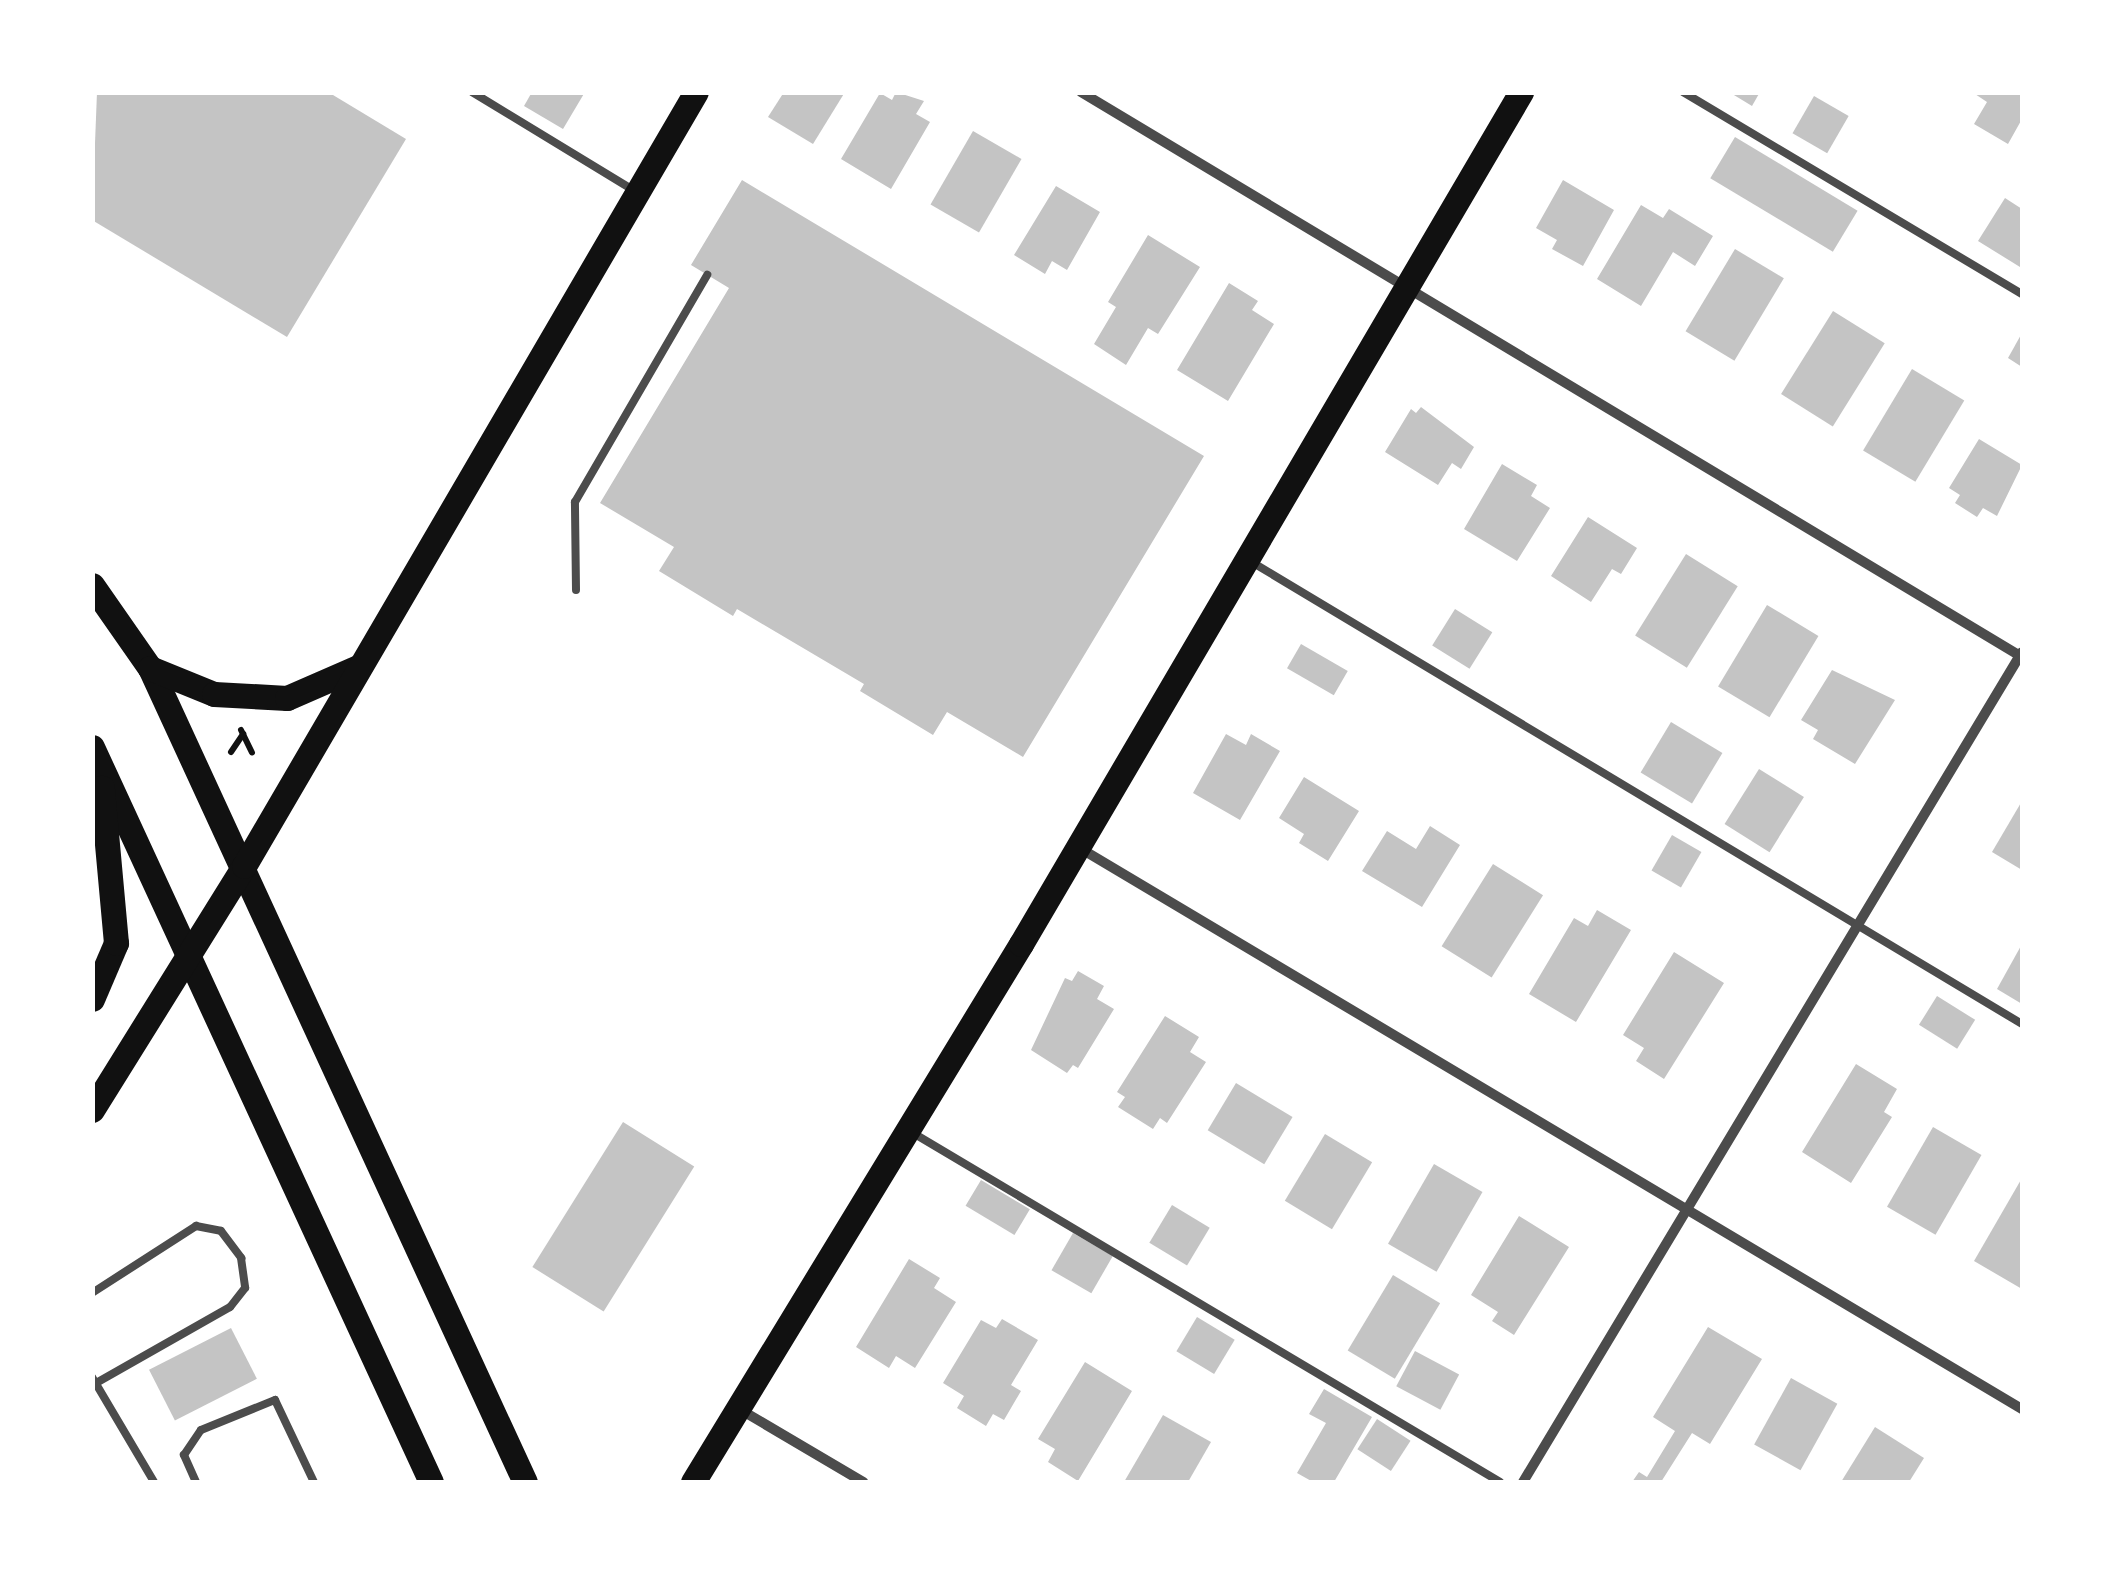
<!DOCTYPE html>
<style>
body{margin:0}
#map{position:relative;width:2115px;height:1575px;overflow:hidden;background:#fff;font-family:"Public Sans",sans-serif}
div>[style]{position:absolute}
.building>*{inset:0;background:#c4c4c4;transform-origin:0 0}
.path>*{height:6px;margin:-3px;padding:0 3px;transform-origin:3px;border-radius:3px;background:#111}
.service>*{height:8px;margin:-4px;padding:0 4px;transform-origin:4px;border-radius:4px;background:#4c4c4c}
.minor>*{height:10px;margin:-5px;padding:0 5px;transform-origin:5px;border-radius:5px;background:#4c4c4c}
.primary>*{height:25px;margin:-12.5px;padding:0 12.5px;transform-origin:12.5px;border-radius:12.5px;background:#111}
span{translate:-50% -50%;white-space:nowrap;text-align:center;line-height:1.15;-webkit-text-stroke:10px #fff;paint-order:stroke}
.frame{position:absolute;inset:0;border:95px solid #fff;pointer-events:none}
</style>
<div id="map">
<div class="building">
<div style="clip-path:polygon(97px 92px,328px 92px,406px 139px,287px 337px,92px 220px)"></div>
<div style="clip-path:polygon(532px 92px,585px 92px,563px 129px,524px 106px)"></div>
<div style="clip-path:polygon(784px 92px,845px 92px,813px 144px,768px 117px)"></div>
<div style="clip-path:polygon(896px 92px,924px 101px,916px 114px,930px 122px,891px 189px,841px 159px,880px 93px,892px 100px)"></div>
<div style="clip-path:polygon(1729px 92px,1760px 92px,1752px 106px)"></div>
<div style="clip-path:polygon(1972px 92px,2022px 92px,2022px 119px,2008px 144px,1974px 124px,1987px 102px)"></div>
<div style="left:1814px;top:96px;width:40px;height:43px;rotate:30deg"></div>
<div style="left:973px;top:131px;width:56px;height:85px;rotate:30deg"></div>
<div style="left:1735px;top:137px;width:143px;height:48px;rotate:31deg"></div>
<div style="clip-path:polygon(742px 180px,1204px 456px,1023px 757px,947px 712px,933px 735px,860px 691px,864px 684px,737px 609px,733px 616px,659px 571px,674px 547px,600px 503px,729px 288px,691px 265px)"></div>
<div style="clip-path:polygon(1563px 180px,1614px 210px,1583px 266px,1552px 249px,1557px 240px,1536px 228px)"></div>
<div style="clip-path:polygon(1056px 186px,1100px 212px,1067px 270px,1052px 261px,1045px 274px,1014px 255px)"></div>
<div style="clip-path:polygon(2005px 198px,2022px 209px,2020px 267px,1978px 241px)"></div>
<div style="clip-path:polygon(1641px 205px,1663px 218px,1669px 209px,1713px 236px,1695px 266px,1673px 252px,1641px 306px,1597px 279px)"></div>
<div style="clip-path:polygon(1148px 235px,1200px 267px,1158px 334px,1148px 328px,1126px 365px,1094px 344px,1116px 307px,1108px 302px)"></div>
<div style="left:1735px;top:249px;width:57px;height:96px;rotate:31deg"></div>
<div style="clip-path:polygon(1229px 283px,1258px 301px,1252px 310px,1274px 324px,1228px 401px,1177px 370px)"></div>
<div style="left:1833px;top:311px;width:61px;height:98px;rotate:32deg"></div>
<div style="clip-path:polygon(2022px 333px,2022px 367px,2008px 358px)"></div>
<div style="left:1912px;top:369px;width:61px;height:95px;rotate:31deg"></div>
<div style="clip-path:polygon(1421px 407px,1474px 447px,1461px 469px,1452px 463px,1438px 485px,1385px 452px,1411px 409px,1416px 413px)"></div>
<div style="clip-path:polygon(1979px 439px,2022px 465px,1997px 516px,1983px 508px,1977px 517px,1955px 503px,1960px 495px,1949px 488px)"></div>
<div style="clip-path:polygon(1502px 464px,1537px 485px,1531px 496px,1550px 508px,1517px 561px,1464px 529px)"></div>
<div style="clip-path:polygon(1588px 517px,1637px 548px,1621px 574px,1612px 569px,1591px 602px,1551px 576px)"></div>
<div style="left:1686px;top:554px;width:61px;height:96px;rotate:32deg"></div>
<div style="left:1767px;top:605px;width:60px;height:95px;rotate:31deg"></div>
<div style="left:1455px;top:609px;width:44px;height:43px;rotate:32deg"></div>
<div style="left:1301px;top:644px;width:54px;height:28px;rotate:30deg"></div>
<div style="clip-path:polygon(1832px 670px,1895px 700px,1855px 764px,1813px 739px,1818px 730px,1801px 720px)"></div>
<div style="left:1671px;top:722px;width:60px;height:59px;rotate:31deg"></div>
<div style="clip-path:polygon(1226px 734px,1246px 745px,1251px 734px,1280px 751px,1240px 820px,1193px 793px)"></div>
<div style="left:1759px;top:769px;width:53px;height:65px;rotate:32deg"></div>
<div style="clip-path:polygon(1304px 777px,1359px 811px,1328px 861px,1299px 843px,1304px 834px,1279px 818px)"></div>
<div style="clip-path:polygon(2022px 801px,2022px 870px,1992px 852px)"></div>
<div style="clip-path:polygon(1430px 826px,1460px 845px,1422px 907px,1362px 871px,1387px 831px,1416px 849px)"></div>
<div style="left:1672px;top:835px;width:34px;height:41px;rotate:30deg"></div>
<div style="left:1493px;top:864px;width:59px;height:97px;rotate:32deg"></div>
<div style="clip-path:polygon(1597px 910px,1631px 930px,1576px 1022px,1529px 994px,1574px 918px,1588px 926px)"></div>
<div style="clip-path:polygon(2022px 944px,2022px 1004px,1997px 989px)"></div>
<div style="clip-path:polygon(1674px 952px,1724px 983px,1664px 1079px,1636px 1061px,1644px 1048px,1623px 1035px)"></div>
<div style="clip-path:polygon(1078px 971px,1104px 986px,1097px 999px,1114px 1009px,1078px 1068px,1073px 1065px,1067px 1073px,1031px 1050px,1065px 978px,1072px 981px)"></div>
<div style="left:1937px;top:996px;width:45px;height:34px;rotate:32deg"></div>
<div style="clip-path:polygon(1165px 1016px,1199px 1037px,1190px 1052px,1206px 1062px,1167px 1123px,1160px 1118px,1153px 1129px,1118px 1107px,1125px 1097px,1117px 1092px)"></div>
<div style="clip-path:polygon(1856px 1064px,1897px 1089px,1884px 1112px,1892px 1117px,1851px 1183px,1802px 1152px)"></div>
<div style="left:1236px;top:1083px;width:66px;height:55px;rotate:31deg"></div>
<div style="left:623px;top:1122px;width:84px;height:171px;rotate:32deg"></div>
<div style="left:1933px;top:1127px;width:56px;height:92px;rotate:30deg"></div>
<div style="left:1325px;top:1134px;width:55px;height:78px;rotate:31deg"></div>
<div style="left:1434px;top:1164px;width:56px;height:92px;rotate:30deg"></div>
<div style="clip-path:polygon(2022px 1178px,2022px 1289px,1974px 1261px)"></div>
<div style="left:981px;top:1180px;width:57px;height:30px;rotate:31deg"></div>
<div style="left:1172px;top:1205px;width:44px;height:44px;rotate:31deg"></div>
<div style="clip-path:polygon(1519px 1216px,1569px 1247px,1514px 1335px,1492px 1321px,1498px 1312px,1471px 1295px)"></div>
<div style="left:1073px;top:1233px;width:46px;height:43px;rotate:30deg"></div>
<div style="clip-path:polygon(909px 1259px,940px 1278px,934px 1288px,956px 1302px,915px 1368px,896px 1356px,889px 1368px,856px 1347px)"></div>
<div style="left:1393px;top:1275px;width:55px;height:88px;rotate:31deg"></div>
<div style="left:1197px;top:1317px;width:44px;height:40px;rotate:31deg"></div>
<div style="clip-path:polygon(1002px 1319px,1038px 1340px,1011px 1385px,1021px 1391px,1004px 1420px,993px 1414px,986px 1426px,957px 1408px,964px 1396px,943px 1383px,981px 1320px,996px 1328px)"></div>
<div style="clip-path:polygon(1708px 1327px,1762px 1359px,1710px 1444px,1692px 1433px,1661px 1482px,1632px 1482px,1639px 1472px,1647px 1477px,1675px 1431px,1653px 1417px)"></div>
<div style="left:231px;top:1328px;width:57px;height:92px;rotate:63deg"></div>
<div style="left:1415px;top:1351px;width:50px;height:40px;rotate:28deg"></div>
<div style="clip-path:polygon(1085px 1362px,1132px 1391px,1078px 1481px,1048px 1462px,1055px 1449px,1038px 1439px)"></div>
<div style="left:1791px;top:1378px;width:53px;height:76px;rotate:29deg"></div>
<div style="clip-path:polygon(1324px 1389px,1372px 1417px,1334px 1482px,1313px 1482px,1297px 1473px,1326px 1423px,1309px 1414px)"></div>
<div style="clip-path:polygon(1163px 1415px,1211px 1442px,1188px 1482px,1124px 1482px)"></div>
<div style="left:1377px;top:1419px;width:40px;height:36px;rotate:33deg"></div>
<div style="clip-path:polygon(1875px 1427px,1924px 1458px,1909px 1482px,1841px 1482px)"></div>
</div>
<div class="path">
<div style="left:241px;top:730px;width:25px;rotate:64deg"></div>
<div style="left:231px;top:752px;width:22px;rotate:-56deg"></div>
</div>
<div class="service">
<div style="left:472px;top:92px;width:191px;rotate:31.3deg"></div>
<div style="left:1683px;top:92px;width:395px;rotate:30.8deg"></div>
<div style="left:1250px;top:561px;width:900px;rotate:30.95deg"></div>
<div style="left:576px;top:590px;width:88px;rotate:-90.7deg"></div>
<div style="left:575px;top:502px;width:263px;rotate:-59.8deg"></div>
<div style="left:913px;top:1133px;width:683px;rotate:30.73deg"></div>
<div style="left:92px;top:1293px;width:124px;rotate:-32.8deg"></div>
<div style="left:196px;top:1226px;width:25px;rotate:11deg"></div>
<div style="left:221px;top:1231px;width:34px;rotate:53deg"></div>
<div style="left:241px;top:1258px;width:30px;rotate:82deg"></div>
<div style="left:245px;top:1288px;width:24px;rotate:128deg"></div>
<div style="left:230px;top:1307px;width:154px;rotate:150.4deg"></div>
<div style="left:92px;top:1377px;width:122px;rotate:59.4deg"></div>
<div style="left:196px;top:1482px;width:30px;rotate:-114deg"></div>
<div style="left:184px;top:1455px;width:30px;rotate:-56deg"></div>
<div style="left:201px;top:1430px;width:80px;rotate:-22.1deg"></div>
<div style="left:275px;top:1400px;width:91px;rotate:64.6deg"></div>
</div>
<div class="minor">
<div style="left:1081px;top:92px;width:1098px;rotate:30.98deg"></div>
<div style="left:1078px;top:847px;width:1099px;rotate:30.77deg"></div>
<div style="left:741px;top:1410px;width:142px;rotate:30.5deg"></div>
<div style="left:1523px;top:1482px;width:968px;rotate:-58.99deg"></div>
</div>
<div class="primary">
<div style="left:92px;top:585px;width:101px;rotate:55.1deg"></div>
<div style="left:150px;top:668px;width:896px;rotate:65.27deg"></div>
<div style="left:150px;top:668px;width:69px;rotate:22.1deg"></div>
<div style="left:214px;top:694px;width:73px;rotate:3.1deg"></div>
<div style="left:287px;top:698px;width:77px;rotate:-23.6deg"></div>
<div style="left:92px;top:747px;width:809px;rotate:65.24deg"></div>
<div style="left:92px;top:999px;width:61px;rotate:-66.8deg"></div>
<div style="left:116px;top:943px;width:156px;rotate:-95.2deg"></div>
<div style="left:92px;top:1110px;width:287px;rotate:-58.1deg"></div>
<div style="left:244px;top:866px;width:896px;rotate:-59.72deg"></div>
<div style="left:693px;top:1482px;width:630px;rotate:-58.63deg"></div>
<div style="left:1021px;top:944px;width:988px;rotate:-59.59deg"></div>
</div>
<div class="frame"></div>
</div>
